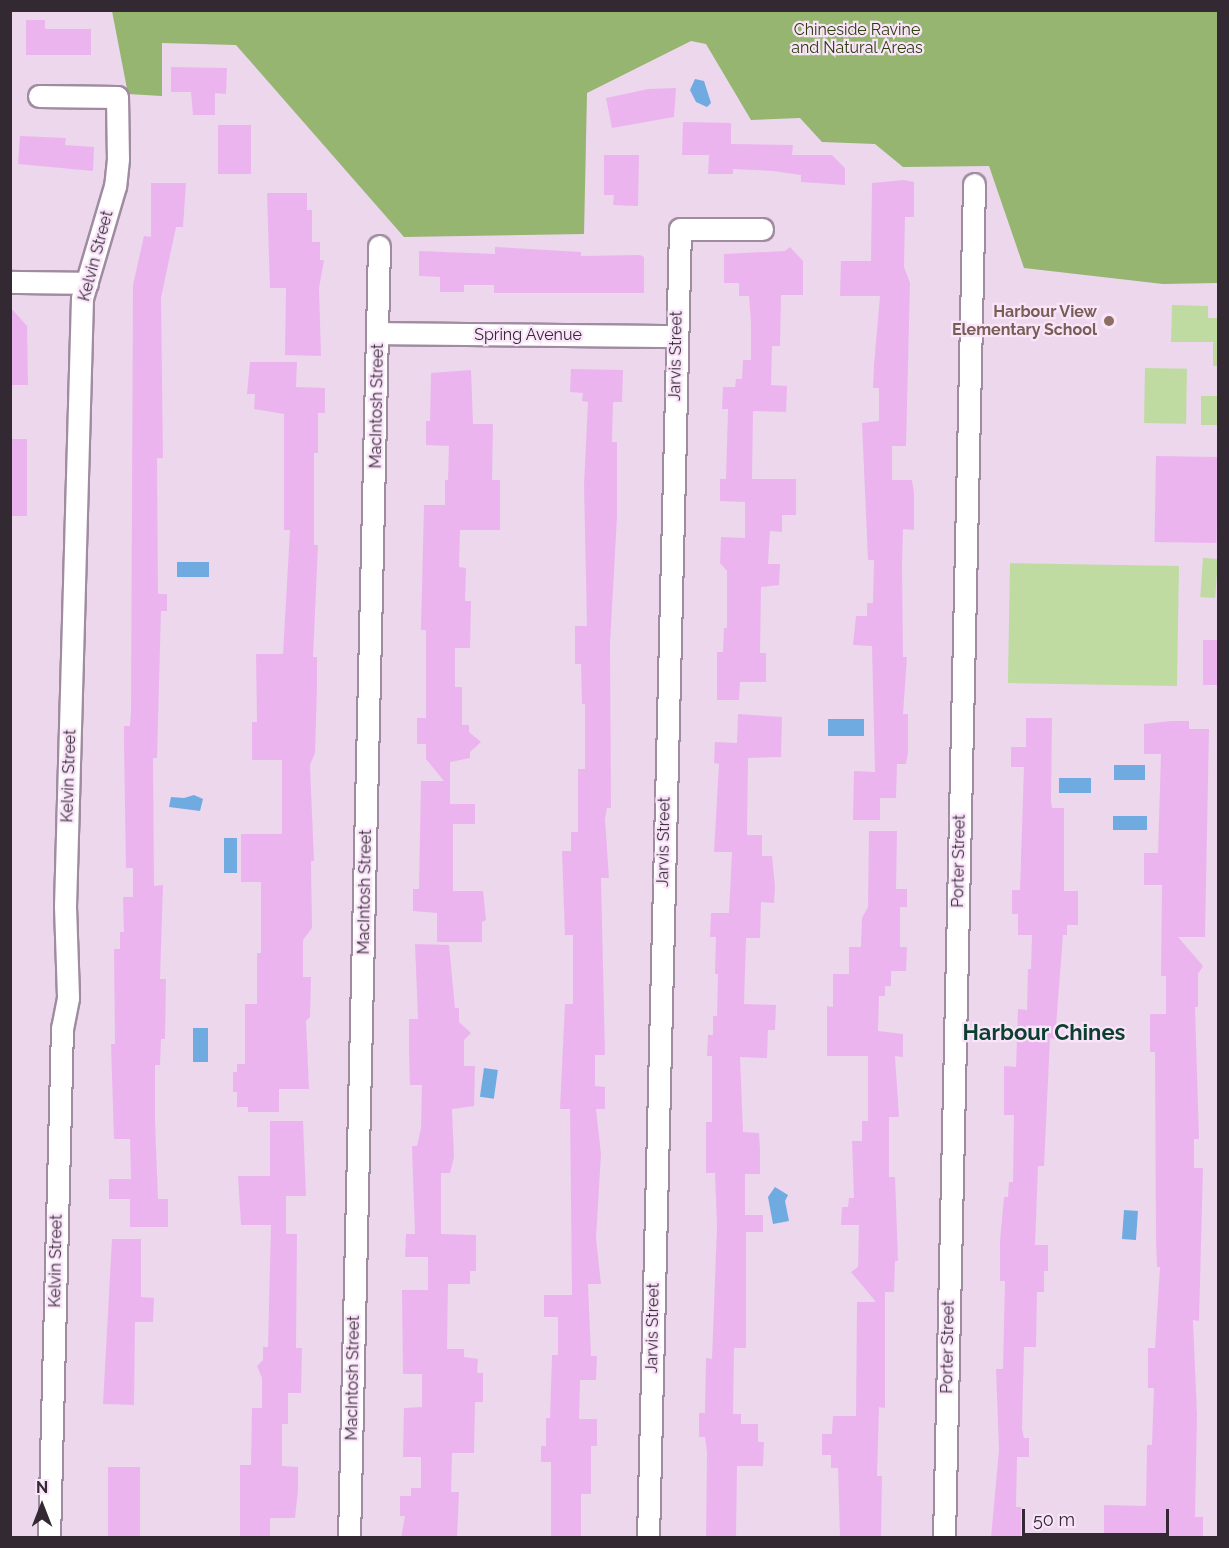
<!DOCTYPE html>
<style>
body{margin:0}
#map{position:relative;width:1229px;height:1548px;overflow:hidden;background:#ecd7ed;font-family:Raleway,sans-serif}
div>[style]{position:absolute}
.green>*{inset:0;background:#bfdba2;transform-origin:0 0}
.forest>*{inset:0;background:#95b570}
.water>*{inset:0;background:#6fabe1;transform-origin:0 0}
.building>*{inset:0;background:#ecb4ee;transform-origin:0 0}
.roads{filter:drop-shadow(2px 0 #a08ca1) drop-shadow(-2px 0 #a08ca1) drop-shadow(0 2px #a08ca1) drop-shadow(0 -2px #a08ca1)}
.street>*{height:21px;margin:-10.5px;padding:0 10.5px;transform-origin:10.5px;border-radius:10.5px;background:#fff}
.dots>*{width:16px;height:16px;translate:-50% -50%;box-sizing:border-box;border:3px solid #fae4fa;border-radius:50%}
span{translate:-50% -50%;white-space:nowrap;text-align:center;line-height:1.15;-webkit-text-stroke:4.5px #fae4fa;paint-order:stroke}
.park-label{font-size:16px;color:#2a3e0c}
.street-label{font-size:16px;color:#322932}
.education-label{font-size:16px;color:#785e54;font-weight:700}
.right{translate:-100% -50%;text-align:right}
.district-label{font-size:22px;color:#0c3f2f;font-weight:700}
.frame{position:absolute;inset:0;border:12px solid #322932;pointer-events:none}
.north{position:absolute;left:12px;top:1476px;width:60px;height:60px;-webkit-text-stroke:4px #fae4fa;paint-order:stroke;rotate:0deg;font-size:16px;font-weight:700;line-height:24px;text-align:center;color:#322932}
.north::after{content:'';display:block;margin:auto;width:21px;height:27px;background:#322932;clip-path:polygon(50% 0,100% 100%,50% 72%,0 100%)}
.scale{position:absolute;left:1022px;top:1509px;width:147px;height:27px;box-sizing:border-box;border:3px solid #322932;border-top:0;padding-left:8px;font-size:18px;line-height:21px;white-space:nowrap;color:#322932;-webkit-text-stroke:4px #fae4fa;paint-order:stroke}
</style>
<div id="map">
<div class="green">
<div style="clip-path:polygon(1172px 305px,1208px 306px,1208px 318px,1218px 318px,1218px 366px,1213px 366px,1213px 342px,1171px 342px)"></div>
<div style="left:1145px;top:368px;width:42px;height:55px;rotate:1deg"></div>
<div style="left:1201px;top:396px;width:17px;height:29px"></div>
<div style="left:1203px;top:558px;width:15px;height:39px;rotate:4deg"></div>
<div style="left:1179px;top:566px;width:120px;height:169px;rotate:91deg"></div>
</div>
<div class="forest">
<div style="clip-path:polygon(112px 11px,1218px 11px,1218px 283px,1163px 284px,1024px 268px,989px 166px,903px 167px,875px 144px,822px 142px,800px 118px,751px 120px,706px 44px,691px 41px,587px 93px,584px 234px,404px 237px,236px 45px,162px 43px,162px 96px,128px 94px)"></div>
</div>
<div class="water">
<div style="clip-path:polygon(695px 79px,704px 81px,711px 103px,707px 107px,696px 102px,690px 90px)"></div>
<div style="left:177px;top:562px;width:32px;height:15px"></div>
<div style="left:828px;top:719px;width:36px;height:17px"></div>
<div style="left:1114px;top:765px;width:31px;height:15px"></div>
<div style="left:1059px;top:778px;width:32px;height:15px"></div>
<div style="clip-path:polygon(194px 795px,203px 799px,200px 811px,169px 807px,171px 797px,184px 798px)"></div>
<div style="left:1113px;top:816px;width:34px;height:14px"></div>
<div style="left:224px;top:838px;width:13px;height:35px"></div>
<div style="left:193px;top:1028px;width:15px;height:34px"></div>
<div style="left:484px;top:1068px;width:14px;height:29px;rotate:8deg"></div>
<div style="clip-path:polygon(775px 1187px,788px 1195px,785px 1201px,789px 1221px,773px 1224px,768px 1197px)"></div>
<div style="left:1124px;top:1210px;width:14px;height:29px;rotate:4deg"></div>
</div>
<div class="building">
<div style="clip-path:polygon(26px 20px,45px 20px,45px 29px,91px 29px,91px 55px,26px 55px)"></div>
<div style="clip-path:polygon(171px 67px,227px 68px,226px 94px,215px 93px,215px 115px,193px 115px,191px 92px,171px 92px)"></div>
<div style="clip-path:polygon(676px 88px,674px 117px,612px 128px,606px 98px,648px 89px)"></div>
<div style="clip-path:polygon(683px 122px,731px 123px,731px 144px,793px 145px,792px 155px,832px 155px,845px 168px,845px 185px,801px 182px,801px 175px,773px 171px,733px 169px,733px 174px,708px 174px,709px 155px,682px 155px)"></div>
<div style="left:218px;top:125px;width:33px;height:49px"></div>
<div style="clip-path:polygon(20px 136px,66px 138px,65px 145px,94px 147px,93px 171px,18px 164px)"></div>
<div style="clip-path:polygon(604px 155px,639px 155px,638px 206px,613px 205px,614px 195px,604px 195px)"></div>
<div style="clip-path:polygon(904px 180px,914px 182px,914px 217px,905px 217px,904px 267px,910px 283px,906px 446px,892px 446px,892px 480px,912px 480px,914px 493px,914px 530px,903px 529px,902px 563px,903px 657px,907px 657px,903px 714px,908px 714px,908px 752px,906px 764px,897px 764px,896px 798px,880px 798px,880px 820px,853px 820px,854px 771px,875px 772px,872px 646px,853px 645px,856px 616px,867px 616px,867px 603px,873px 603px,874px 560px,868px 560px,862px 423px,879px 421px,879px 388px,873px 388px,874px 365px,880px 296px,840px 296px,841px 261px,871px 261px,872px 183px)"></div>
<div style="clip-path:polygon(151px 183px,186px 183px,183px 227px,176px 227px,161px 298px,163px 458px,157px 458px,158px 594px,167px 594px,167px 611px,161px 611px,157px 758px,153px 758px,154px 886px,163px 885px,160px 979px,166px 979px,165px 1039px,161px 1039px,160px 1065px,155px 1065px,155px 1121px,158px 1199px,168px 1199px,168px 1227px,130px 1227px,130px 1199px,109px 1199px,109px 1179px,131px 1179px,130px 1139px,114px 1139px,111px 1044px,115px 1044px,114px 949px,120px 949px,120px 932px,124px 932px,123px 897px,133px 897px,133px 868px,126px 868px,124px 743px,124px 726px,130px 726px,131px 712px,133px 285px,144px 236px,151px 237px)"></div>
<div style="clip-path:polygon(267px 193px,307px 193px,307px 210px,312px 210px,312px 242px,320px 242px,320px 260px,324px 260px,319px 288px,321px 356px,285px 355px,286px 288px,270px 288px)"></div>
<div style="clip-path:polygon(495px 247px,581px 252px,581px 256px,640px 255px,644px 257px,644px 293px,494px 293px,494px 285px,464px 285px,464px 292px,440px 292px,440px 277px,419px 276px,419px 251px,495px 254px)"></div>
<div style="clip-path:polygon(790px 247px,803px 261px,803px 295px,781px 295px,780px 346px,772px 346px,771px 385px,787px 386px,786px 412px,753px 411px,752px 479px,796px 479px,796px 515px,782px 515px,782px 532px,770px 531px,768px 564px,780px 564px,779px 585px,761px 587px,760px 653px,766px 653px,766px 682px,740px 682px,739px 700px,717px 700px,717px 652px,723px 652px,724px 628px,727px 628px,727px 571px,720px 563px,721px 537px,745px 538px,745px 502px,720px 501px,720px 479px,726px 479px,728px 409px,722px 409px,723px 387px,735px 387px,736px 379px,742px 379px,743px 360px,751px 360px,751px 323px,749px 296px,739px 296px,739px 283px,724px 283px,724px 254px,785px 251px)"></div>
<div style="clip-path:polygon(10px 307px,27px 326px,28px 385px,10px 385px)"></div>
<div style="clip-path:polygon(250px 362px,297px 362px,296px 387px,325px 388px,325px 413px,318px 413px,318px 453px,314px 453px,314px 545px,318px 545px,313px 657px,317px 657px,317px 688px,315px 753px,310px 765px,314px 861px,311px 861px,312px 928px,303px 940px,303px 977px,311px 977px,310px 1017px,306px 1021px,309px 1089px,279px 1089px,279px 1112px,248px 1112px,248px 1107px,237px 1107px,237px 1092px,233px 1092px,233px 1072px,237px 1072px,237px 1064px,245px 1064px,245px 1004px,257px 1004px,257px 953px,261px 953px,261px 882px,241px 882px,241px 834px,282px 834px,282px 760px,252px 760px,252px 722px,257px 722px,256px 654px,283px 654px,290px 530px,284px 530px,284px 414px,254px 409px,255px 394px,247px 394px)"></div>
<div style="clip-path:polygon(571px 369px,623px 370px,622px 402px,613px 402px,612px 442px,617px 442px,617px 517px,610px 644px,611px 808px,607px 808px,605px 819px,609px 878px,601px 878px,605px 1055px,595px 1055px,595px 1086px,605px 1087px,605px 1109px,596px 1109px,601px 1154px,596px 1238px,601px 1284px,588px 1284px,591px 1356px,597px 1356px,596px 1380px,580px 1380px,579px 1419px,597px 1419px,597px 1446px,591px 1446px,591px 1494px,581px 1494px,581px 1538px,551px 1538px,551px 1462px,541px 1462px,541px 1446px,546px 1446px,546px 1418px,550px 1418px,552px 1355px,558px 1355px,558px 1317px,544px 1317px,544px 1295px,572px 1295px,570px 1109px,560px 1109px,565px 1004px,573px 1004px,573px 935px,565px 935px,562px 851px,571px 851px,571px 832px,578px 832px,578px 769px,585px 769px,585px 704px,582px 704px,581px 664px,575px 664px,575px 626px,587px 626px,584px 485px,588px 402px,582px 401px,583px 393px,570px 392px)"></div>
<div style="clip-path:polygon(471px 370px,473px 424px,493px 424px,492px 480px,500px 480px,500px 530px,460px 530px,459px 567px,466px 568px,465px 601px,471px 601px,470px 648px,455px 648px,455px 687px,462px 687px,462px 725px,469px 725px,469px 732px,481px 742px,470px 752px,470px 758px,450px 762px,450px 804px,475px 804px,475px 824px,453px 824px,453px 891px,483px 891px,486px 920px,482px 922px,482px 942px,437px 942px,437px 913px,413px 911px,413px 889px,419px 889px,421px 781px,444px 781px,426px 759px,426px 744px,417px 744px,417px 718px,426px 718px,426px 630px,421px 630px,424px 505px,445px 505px,445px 480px,448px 480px,449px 446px,426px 445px,426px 421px,430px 421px,431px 373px)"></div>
<div style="left:10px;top:439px;width:17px;height:77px"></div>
<div style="left:1156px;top:456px;width:62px;height:86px;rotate:1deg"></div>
<div style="left:1203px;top:640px;width:15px;height:45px"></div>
<div style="clip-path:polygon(738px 714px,782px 717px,781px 757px,748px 758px,747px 835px,762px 835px,762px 856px,772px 856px,775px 887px,774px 903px,761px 902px,760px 938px,746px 938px,744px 1004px,776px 1005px,775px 1030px,768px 1030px,767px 1058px,740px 1057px,743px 1132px,759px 1133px,760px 1149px,760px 1174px,745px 1174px,745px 1215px,763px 1215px,763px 1232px,746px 1232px,746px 1348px,734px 1348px,733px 1414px,741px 1414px,741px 1424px,758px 1424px,758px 1442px,764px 1442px,763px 1466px,737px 1466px,736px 1538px,706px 1538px,707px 1453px,705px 1437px,699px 1437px,699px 1413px,705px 1413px,706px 1358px,712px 1359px,717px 1227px,715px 1173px,706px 1173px,706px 1122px,712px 1122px,712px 1056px,707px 1056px,708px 1035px,713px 1035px,713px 1016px,717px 1016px,718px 974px,715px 974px,716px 937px,710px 937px,711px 913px,729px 913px,732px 852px,714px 852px,719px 764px,714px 763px,715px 742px,737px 743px)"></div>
<div style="clip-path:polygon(1026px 718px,1052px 718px,1051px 802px,1052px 808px,1064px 808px,1064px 891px,1078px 891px,1078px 925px,1067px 925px,1067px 935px,1063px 935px,1055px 1039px,1050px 1038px,1044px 1166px,1038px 1166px,1035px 1245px,1048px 1245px,1048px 1271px,1044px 1271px,1044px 1292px,1037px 1292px,1036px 1347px,1024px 1347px,1022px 1429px,1024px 1438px,1029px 1438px,1029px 1457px,1017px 1457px,1016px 1507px,1021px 1507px,1021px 1538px,991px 1538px,999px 1450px,996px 1369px,1003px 1369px,1005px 1281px,1000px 1281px,1000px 1241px,1004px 1197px,1008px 1197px,1009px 1182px,1013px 1182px,1014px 1115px,1004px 1115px,1004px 1066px,1016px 1067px,1018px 1009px,1027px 1010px,1028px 969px,1031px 969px,1032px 935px,1018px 935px,1018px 914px,1012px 914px,1012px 890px,1020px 890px,1024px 767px,1011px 767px,1011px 747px,1026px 747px)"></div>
<div style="clip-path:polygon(1171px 721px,1189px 721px,1189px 729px,1209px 729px,1205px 937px,1178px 937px,1203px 966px,1198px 974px,1198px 1007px,1195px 1007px,1199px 1139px,1194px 1139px,1194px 1168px,1203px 1168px,1199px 1321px,1193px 1320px,1197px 1415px,1195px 1517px,1203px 1517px,1203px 1538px,1104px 1538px,1104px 1505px,1146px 1506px,1147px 1445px,1152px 1445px,1154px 1388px,1148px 1388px,1148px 1348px,1155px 1348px,1160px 1267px,1157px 1267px,1156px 1239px,1155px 1052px,1150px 1052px,1150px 1014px,1166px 1014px,1166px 976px,1161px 976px,1162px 885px,1144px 885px,1144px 853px,1158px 853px,1161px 754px,1144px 754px,1144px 724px)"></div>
<div style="clip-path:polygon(869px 831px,897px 831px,896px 889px,907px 889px,907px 907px,900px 907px,900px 947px,907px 947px,906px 971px,891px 971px,891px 986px,885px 986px,885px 996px,879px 996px,878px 1031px,903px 1034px,903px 1057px,895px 1056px,899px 1117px,889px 1117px,889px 1177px,895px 1177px,898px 1261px,895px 1261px,894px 1292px,885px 1292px,885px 1408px,879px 1407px,877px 1476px,882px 1476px,881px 1538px,840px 1538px,838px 1468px,831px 1468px,831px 1455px,822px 1455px,822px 1434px,832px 1434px,833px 1416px,856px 1416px,857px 1302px,876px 1302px,851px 1272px,858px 1267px,859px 1225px,841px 1225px,842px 1207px,848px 1207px,849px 1198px,854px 1198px,852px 1141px,862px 1141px,862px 1121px,868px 1121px,868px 1056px,827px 1056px,827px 1006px,833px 1007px,833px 974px,849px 974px,849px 947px,861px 947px,862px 918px,868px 907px)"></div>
<div style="clip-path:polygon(415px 944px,449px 945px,455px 1008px,459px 1008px,459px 1022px,471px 1033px,464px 1040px,464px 1066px,475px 1066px,474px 1106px,452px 1109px,454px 1157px,450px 1173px,441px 1173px,441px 1234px,476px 1235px,476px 1271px,470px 1271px,470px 1284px,448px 1284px,447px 1349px,464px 1349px,464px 1357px,478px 1359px,477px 1373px,483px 1373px,483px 1402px,475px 1402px,474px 1453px,452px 1453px,451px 1492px,459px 1492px,457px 1538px,401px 1538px,405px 1516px,400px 1516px,400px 1496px,411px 1496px,411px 1488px,421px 1488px,421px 1457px,403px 1457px,404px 1408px,422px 1407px,422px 1374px,403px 1374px,402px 1290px,428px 1290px,428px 1257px,405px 1257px,406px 1234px,415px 1234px,412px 1146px,417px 1146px,421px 1128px,422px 1085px,410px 1085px,409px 1050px,409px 1019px,418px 1019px)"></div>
<div style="clip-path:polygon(270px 1121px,303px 1121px,306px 1196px,286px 1196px,286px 1234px,297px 1234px,296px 1348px,302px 1348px,301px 1393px,288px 1393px,288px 1424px,282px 1424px,282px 1466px,298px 1467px,298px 1490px,295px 1518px,270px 1518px,270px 1538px,240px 1538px,240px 1465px,251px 1465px,252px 1408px,262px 1408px,262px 1378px,257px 1366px,263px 1360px,263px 1347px,268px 1347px,271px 1225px,241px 1225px,238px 1176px,270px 1176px)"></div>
<div style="clip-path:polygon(112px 1239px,141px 1239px,141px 1297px,154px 1298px,153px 1322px,135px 1322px,134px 1405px,103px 1404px)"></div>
<div style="left:108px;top:1467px;width:32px;height:71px"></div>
</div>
<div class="roads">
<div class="street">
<div style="left:39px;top:96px;width:78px;rotate:0.7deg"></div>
<div style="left:117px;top:97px;width:62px;rotate:89.1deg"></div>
<div style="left:118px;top:159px;width:27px;rotate:96deg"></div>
<div style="left:115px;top:186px;width:117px;rotate:106.4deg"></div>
<div style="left:82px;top:298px;width:608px;rotate:91.6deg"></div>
<div style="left:65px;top:906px;width:92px;rotate:88.1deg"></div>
<div style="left:68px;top:998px;width:31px;rotate:101deg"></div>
<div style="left:62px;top:1028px;width:510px;rotate:91.46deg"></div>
<div style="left:10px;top:282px;width:77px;rotate:0.7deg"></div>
<div style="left:379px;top:333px;width:297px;rotate:0.6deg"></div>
<div style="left:349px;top:1538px;width:1292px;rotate:-88.67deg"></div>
<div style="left:648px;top:1538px;width:1309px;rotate:-88.6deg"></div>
<div style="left:680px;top:229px;width:82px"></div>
<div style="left:944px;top:1538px;width:1354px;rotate:-88.73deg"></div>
</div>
</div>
<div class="dots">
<div style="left:1109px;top:321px;background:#8d6e63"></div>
</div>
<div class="park-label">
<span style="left:857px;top:39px">Chineside Ravine<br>and Natural Areas</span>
</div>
<div class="street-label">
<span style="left:96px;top:256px;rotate:-75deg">Kelvin Street</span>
<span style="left:528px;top:335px">Spring Avenue</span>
<span style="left:676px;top:356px;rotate:-89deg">Jarvis Street</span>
<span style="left:377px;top:406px;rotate:-89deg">MacIntosh Street</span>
<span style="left:69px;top:776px;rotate:-88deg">Kelvin Street</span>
<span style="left:664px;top:842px;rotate:-89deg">Jarvis Street</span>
<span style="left:959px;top:861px;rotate:-89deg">Porter Street</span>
<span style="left:365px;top:892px;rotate:-89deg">MacIntosh Street</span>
<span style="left:56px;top:1261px;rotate:-89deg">Kelvin Street</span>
<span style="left:653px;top:1328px;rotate:-89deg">Jarvis Street</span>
<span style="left:948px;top:1347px;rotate:-89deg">Porter Street</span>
<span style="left:353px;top:1378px;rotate:-89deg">MacIntosh Street</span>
</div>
<div class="education-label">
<span class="right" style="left:1097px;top:321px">Harbour View<br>Elementary School</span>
</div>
<div class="district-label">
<span style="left:1044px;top:1033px">Harbour Chines</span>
</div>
<div class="frame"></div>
<div class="north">N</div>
<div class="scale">50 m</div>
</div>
